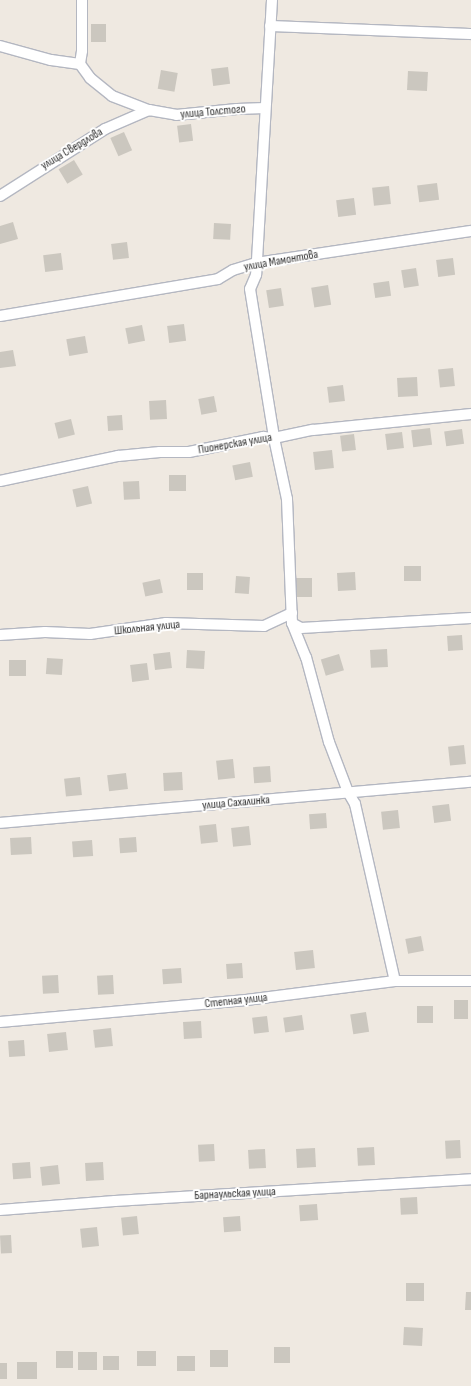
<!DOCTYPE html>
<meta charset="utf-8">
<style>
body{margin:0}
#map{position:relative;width:471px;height:1386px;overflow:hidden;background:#efe9e1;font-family:"Sofia Sans Condensed",sans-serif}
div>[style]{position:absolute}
.building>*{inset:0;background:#cbc7bf;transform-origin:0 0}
.roads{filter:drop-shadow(1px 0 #b4b7c1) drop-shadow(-1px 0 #b4b7c1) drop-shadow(0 1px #b4b7c1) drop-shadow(0 -1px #b4b7c1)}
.street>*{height:10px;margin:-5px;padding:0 5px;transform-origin:5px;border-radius:5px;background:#fff}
span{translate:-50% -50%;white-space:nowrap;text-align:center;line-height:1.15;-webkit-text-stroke:4px #fff;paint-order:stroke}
.street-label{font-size:12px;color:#2e2e2e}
</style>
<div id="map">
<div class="building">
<div style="left:91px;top:24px;width:15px;height:18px"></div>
<div style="left:228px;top:67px;width:17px;height:17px;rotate:83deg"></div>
<div style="left:161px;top:70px;width:17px;height:19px;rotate:10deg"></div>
<div style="left:408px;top:71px;width:20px;height:19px;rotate:3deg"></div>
<div style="left:191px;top:124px;width:17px;height:14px;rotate:83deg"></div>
<div style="left:124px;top:132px;width:20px;height:15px;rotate:66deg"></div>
<div style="left:74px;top:160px;width:17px;height:18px;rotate:59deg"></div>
<div style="left:437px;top:183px;width:17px;height:20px;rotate:83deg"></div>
<div style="left:389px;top:186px;width:18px;height:17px;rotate:84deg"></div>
<div style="left:354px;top:198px;width:17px;height:18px;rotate:83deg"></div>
<div style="clip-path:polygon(13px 222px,18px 239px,0 244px,0 226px)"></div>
<div style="left:214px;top:223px;width:17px;height:16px;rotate:3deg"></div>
<div style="left:127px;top:242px;width:16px;height:16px;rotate:83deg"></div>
<div style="left:61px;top:253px;width:17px;height:18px;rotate:83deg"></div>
<div style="left:453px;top:258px;width:17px;height:17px;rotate:83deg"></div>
<div style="left:416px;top:268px;width:18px;height:15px;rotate:81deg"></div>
<div style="left:389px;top:281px;width:15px;height:16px;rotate:82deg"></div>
<div style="left:328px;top:285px;width:20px;height:17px;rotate:81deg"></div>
<div style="left:281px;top:288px;width:18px;height:15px;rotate:81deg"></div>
<div style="left:184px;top:324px;width:17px;height:17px;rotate:83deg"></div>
<div style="left:142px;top:325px;width:16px;height:17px;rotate:79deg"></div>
<div style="left:85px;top:336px;width:17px;height:19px;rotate:80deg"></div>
<div style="clip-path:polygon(13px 350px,16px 366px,0 368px,0 352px)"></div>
<div style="left:453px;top:368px;width:18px;height:15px;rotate:84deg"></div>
<div style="left:417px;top:377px;width:19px;height:20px;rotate:87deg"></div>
<div style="left:343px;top:385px;width:16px;height:16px;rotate:83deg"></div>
<div style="left:214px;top:396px;width:16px;height:16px;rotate:79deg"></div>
<div style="left:166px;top:400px;width:19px;height:17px;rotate:87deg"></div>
<div style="left:122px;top:415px;width:15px;height:15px;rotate:86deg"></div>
<div style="left:71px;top:419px;width:16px;height:17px;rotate:76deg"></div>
<div style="left:430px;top:428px;width:17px;height:19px;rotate:83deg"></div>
<div style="left:462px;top:429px;width:15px;height:18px;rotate:82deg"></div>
<div style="left:402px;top:432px;width:16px;height:17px;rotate:83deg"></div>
<div style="left:354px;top:434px;width:16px;height:14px;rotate:83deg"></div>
<div style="left:332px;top:450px;width:18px;height:19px;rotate:84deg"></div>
<div style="left:250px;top:462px;width:15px;height:18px;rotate:79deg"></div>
<div style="left:169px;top:475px;width:17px;height:16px"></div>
<div style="left:139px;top:481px;width:18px;height:16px;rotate:87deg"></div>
<div style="left:88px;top:486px;width:18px;height:16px;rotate:77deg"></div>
<div style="left:421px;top:566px;width:15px;height:17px;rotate:90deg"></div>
<div style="left:355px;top:572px;width:18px;height:18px;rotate:87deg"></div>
<div style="left:187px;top:573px;width:16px;height:17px"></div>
<div style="left:236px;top:576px;width:14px;height:17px;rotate:4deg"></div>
<div style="left:294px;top:578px;width:18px;height:19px"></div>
<div style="left:160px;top:579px;width:14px;height:18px;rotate:78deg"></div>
<div style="left:462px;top:635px;width:15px;height:15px;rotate:86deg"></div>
<div style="left:387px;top:649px;width:18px;height:17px;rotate:87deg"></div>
<div style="left:187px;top:650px;width:18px;height:18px;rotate:3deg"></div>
<div style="left:170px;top:652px;width:16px;height:17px;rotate:83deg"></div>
<div style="left:339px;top:654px;width:17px;height:19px;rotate:73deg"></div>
<div style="left:47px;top:658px;width:16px;height:16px;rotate:4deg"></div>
<div style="left:9px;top:660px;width:17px;height:16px"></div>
<div style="left:147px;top:663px;width:17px;height:17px;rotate:83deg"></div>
<div style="left:464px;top:745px;width:19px;height:16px;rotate:84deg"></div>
<div style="left:233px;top:759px;width:19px;height:17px;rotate:84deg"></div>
<div style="left:270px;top:766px;width:16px;height:17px;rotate:86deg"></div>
<div style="left:182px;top:772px;width:18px;height:19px;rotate:87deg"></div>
<div style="left:126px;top:773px;width:16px;height:19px;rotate:83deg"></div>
<div style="left:80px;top:777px;width:18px;height:16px;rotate:84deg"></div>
<div style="left:449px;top:804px;width:17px;height:17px;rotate:83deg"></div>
<div style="left:398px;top:810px;width:18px;height:17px;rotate:84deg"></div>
<div style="left:326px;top:813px;width:15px;height:17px;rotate:86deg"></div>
<div style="left:216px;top:824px;width:18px;height:17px;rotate:84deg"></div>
<div style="left:249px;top:826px;width:19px;height:18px;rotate:84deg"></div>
<div style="left:31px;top:837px;width:17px;height:21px;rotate:87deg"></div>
<div style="left:136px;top:837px;width:15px;height:17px;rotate:86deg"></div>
<div style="left:92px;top:840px;width:16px;height:20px;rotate:86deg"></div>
<div style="left:421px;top:936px;width:15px;height:16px;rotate:79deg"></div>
<div style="left:313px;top:950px;width:18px;height:19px;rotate:84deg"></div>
<div style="left:242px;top:963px;width:15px;height:16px;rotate:86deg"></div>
<div style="left:181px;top:968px;width:15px;height:19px;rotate:86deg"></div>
<div style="left:58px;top:975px;width:18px;height:16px;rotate:87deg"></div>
<div style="left:113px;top:975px;width:19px;height:16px;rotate:87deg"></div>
<div style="left:454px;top:1000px;width:14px;height:19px"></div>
<div style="left:417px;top:1006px;width:16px;height:17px"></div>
<div style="left:366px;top:1012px;width:20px;height:16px;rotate:81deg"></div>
<div style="left:302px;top:1015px;width:15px;height:19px;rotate:82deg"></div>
<div style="left:267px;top:1016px;width:16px;height:15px;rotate:83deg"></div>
<div style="left:201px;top:1021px;width:17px;height:18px;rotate:87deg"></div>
<div style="left:111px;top:1028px;width:18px;height:18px;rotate:84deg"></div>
<div style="left:66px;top:1032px;width:18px;height:19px;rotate:84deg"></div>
<div style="left:24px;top:1040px;width:16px;height:16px;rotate:86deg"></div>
<div style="left:460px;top:1140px;width:18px;height:15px;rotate:87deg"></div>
<div style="left:214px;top:1144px;width:17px;height:16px;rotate:87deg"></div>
<div style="left:374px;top:1147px;width:18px;height:17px;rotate:87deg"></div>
<div style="left:315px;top:1148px;width:19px;height:19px;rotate:87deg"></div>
<div style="left:265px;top:1149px;width:19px;height:17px;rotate:87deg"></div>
<div style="left:30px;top:1162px;width:16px;height:18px;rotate:86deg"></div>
<div style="left:103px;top:1162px;width:18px;height:18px;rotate:87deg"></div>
<div style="left:58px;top:1165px;width:19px;height:18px;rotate:84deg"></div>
<div style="left:417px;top:1197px;width:17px;height:17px;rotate:87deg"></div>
<div style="left:317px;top:1204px;width:16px;height:18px;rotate:86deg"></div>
<div style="left:137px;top:1216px;width:18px;height:16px;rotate:84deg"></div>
<div style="left:240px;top:1216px;width:15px;height:17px;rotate:86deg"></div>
<div style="left:97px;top:1227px;width:19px;height:17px;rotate:84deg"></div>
<div style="left:11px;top:1235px;width:18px;height:11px;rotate:87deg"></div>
<div style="left:406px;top:1283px;width:18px;height:18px"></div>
<div style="clip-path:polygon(466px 1292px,471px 1292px,471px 1310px,465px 1310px)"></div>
<div style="left:404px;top:1327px;width:19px;height:18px;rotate:3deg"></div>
<div style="left:274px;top:1347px;width:16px;height:16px"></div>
<div style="left:228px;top:1350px;width:17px;height:18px;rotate:90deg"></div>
<div style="left:56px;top:1351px;width:17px;height:17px"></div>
<div style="left:137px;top:1351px;width:19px;height:15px"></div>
<div style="left:78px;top:1352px;width:19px;height:18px"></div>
<div style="left:103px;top:1356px;width:16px;height:14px"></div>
<div style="left:177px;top:1356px;width:18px;height:15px"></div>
<div style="left:37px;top:1362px;width:17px;height:20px;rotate:90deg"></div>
<div style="left:0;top:1363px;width:7px;height:16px"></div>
</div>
<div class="roads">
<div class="street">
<div style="left:82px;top:0;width:51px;rotate:90deg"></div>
<div style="left:82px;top:51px;width:13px;rotate:99deg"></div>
<div style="left:80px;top:64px;width:17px;rotate:54deg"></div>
<div style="left:90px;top:78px;width:28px;rotate:39deg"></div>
<div style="left:112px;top:96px;width:40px;rotate:21deg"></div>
<div style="left:149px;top:110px;width:27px;rotate:10deg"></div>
<div style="left:176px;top:115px;width:61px;rotate:-5.6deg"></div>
<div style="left:237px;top:109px;width:28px;rotate:-2deg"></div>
<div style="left:272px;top:0;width:275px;rotate:93.3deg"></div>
<div style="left:256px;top:275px;width:15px;rotate:113deg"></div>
<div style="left:250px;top:289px;width:151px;rotate:80.8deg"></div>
<div style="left:274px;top:438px;width:62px;rotate:78deg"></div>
<div style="left:287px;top:499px;width:124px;rotate:87.7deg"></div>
<div style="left:292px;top:623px;width:37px;rotate:68deg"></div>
<div style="left:306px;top:657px;width:88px;rotate:74.9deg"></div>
<div style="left:329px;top:742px;width:53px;rotate:69.2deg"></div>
<div style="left:348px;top:792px;width:14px;rotate:60deg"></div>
<div style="left:355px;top:804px;width:181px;rotate:77.3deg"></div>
<div style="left:270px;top:26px;width:201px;rotate:2.3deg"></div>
<div style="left:0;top:46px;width:53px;rotate:15.4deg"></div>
<div style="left:51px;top:60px;width:29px;rotate:8deg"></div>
<div style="left:0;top:196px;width:125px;rotate:-32.5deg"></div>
<div style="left:105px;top:129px;width:48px;rotate:-23.4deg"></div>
<div style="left:0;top:316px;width:221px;rotate:-9.6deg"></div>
<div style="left:218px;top:279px;width:17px;rotate:-31deg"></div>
<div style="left:233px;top:270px;width:24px;rotate:-17deg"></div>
<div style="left:256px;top:263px;width:217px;rotate:-8.5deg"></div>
<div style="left:0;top:481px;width:121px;rotate:-12deg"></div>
<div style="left:118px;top:456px;width:42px;rotate:-5.4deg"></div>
<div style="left:160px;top:452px;width:29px"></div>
<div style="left:189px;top:452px;width:76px;rotate:-11.5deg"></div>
<div style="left:263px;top:437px;width:11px;rotate:5deg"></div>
<div style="left:274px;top:438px;width:40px;rotate:-12deg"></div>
<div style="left:313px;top:430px;width:159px;rotate:-5.8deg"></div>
<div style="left:292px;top:623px;width:10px;rotate:29deg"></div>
<div style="left:301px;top:628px;width:170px;rotate:-3.4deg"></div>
<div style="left:0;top:635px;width:45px;rotate:-3.8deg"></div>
<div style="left:45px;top:632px;width:45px;rotate:2.5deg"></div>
<div style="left:90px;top:634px;width:77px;rotate:-8.2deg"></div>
<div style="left:166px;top:623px;width:98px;rotate:1.8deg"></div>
<div style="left:264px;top:626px;width:31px;rotate:-25deg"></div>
<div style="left:0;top:823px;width:473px;rotate:-5deg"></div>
<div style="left:0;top:1022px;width:247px;rotate:-5.1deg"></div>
<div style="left:246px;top:1000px;width:150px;rotate:-7.3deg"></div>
<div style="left:395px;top:981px;width:76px"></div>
<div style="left:0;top:1210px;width:115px;rotate:-4.5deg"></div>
<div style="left:115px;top:1201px;width:357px;rotate:-3.5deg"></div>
</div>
</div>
<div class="street-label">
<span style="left:213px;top:112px;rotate:-5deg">улица Толстого</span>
<span style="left:72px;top:149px;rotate:-31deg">улица Свердлова</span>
<span style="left:281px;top:261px;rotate:-10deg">улица Мамонтова</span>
<span style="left:235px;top:444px;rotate:-10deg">Пионерская улица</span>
<span style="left:147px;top:628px;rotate:-6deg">Школьная улица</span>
<span style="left:236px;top:803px;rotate:-5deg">улица Сахалинка</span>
<span style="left:236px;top:1001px;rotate:-6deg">Степная улица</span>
<span style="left:235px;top:1194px;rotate:-3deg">Барнаульская улица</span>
</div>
</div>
